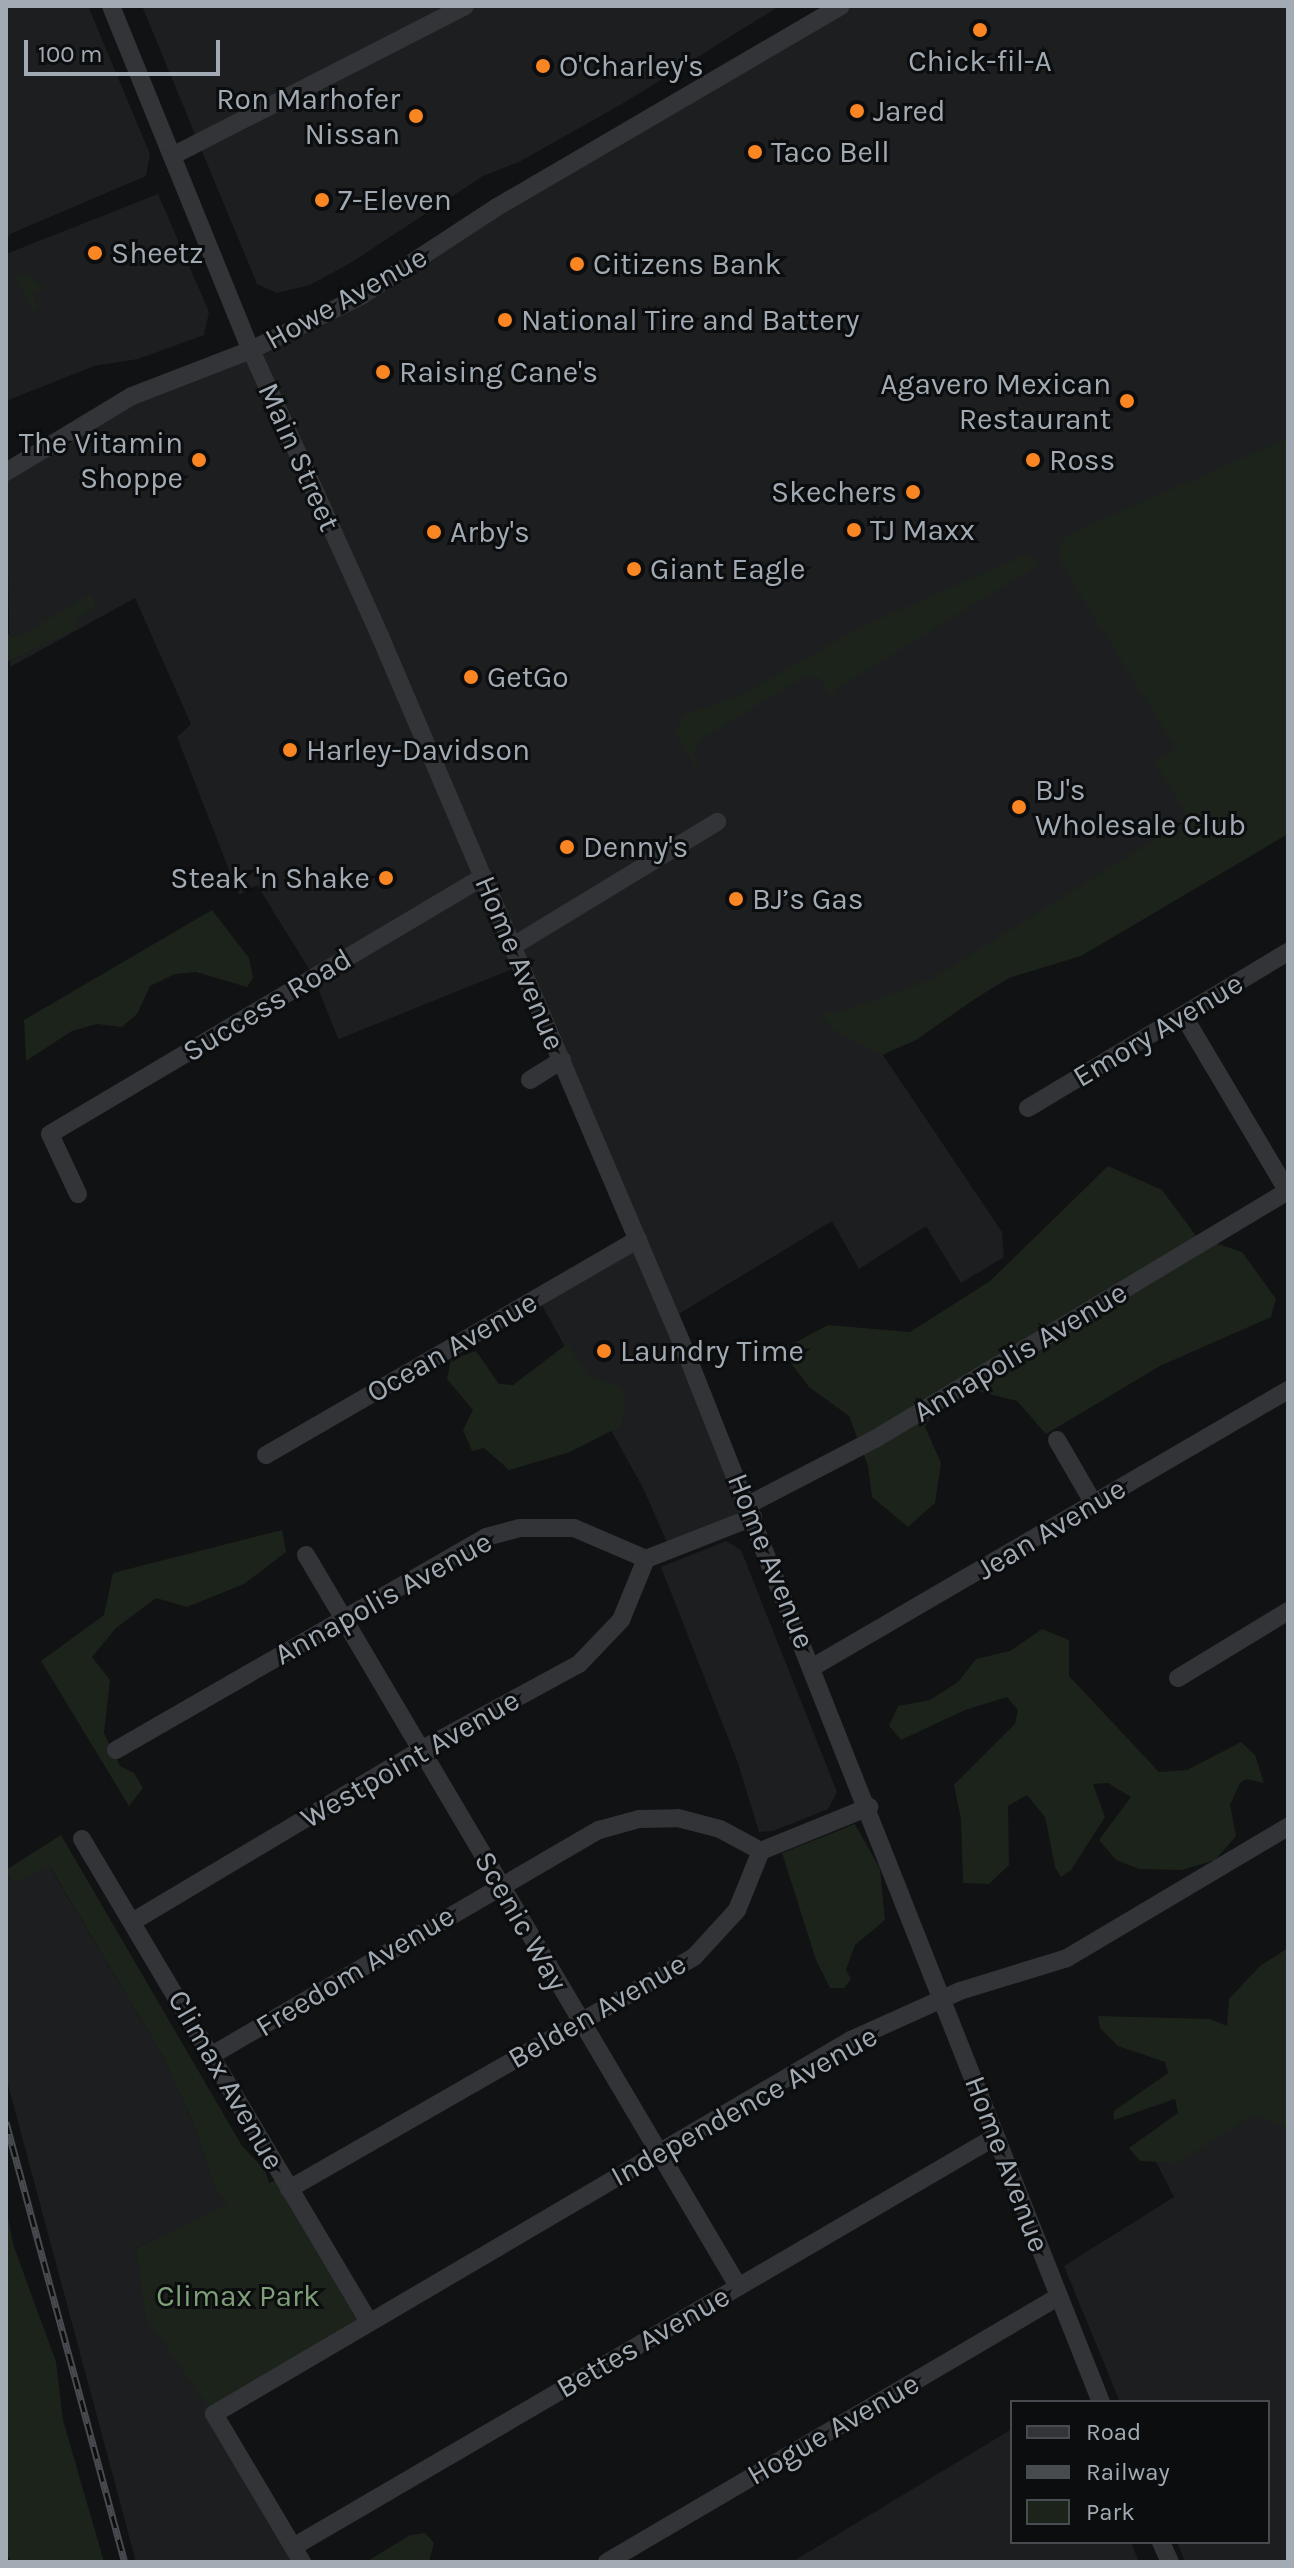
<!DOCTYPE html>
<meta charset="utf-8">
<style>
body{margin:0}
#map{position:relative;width:1294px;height:2568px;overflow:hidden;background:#111213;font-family:Karla,sans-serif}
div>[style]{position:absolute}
.built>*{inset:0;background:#1d1e20;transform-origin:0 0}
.green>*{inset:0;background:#1c231b}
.minor>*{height:18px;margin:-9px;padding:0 9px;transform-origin:9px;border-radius:9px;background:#323438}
.rail>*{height:7px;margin-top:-3.5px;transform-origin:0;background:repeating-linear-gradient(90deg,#0c0d0e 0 12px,#474b4f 0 24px);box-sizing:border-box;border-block:2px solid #474b4f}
.dots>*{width:22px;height:22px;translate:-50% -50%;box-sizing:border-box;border:4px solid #0c0d0e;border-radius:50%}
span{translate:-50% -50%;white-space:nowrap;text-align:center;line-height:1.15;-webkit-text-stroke:6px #0c0d0e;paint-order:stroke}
.poi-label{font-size:30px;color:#a2abb4}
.left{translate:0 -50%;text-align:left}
.right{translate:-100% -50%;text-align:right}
.street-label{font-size:30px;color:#a2abb4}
.park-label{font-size:30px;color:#7ea078}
.frame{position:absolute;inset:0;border:8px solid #a2abb4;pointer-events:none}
.legend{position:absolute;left:1010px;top:2400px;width:260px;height:144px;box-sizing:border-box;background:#0c0d0e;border:2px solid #484c50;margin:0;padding:10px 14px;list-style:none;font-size:24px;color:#a2abb4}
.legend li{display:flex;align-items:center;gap:16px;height:40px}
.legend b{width:40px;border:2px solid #484c50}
.scale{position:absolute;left:24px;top:40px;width:196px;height:36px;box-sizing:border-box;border:4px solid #a2abb4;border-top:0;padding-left:10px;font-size:24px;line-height:28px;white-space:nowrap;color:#a2abb4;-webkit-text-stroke:6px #0c0d0e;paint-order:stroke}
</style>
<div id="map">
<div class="built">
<div style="clip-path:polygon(6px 6px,88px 6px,150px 154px,146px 176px,10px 234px,6px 241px)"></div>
<div style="clip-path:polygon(142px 6px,779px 6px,627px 101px,519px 162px,483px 176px,352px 262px,310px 285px,277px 293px,257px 284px)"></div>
<div style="clip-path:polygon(841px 6px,1288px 6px,1288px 808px,883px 1055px,1002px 1232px,1004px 1257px,961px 1283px,926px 1226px,859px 1269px,832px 1221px,672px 1318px,753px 1517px,670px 1549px,643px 1488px,538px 1298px,638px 1239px,484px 877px,314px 977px,257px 885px,239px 895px,177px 737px,191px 724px,135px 598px,10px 667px,6px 472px,64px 433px,251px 350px)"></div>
<div style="clip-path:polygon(158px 194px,209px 312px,204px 335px,138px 359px,94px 366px,6px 401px,6px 254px)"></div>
<div style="left:483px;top:887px;width:87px;height:191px;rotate:68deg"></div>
<div style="clip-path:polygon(726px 1541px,741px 1550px,837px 1792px,828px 1809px,773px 1831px,759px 1832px,738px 1763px,661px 1567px)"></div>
<div style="clip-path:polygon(48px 1864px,161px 2053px,196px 2129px,215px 2189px,229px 2203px,136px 2248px,214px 2414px,302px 2562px,136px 2562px,6px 2077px,6px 1870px,11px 1880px,20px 1881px)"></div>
<div style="clip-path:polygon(1288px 2074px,1288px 2562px,1185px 2562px,1177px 2542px,1268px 2542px,1268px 2402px,1120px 2402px,1064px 2266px,1174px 2197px,1153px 2156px)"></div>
<div style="clip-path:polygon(1012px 2429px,1012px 2542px,1131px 2542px,1139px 2562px,792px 2562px)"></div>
</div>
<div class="green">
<div style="clip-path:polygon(27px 274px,42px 287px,32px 293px,39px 309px,33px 311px,16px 279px)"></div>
<div style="clip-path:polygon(1288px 438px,1288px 834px,1081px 956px,1002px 980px,916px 1040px,882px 1055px,832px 1029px,820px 1012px,837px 1013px,930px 980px,1189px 818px,1154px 761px,1176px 749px,1061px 563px,1058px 546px,1069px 534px)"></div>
<div style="clip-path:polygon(1023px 556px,1037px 560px,1047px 573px,1038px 565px,833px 691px,837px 702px,818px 677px,807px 675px,701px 739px,693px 753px,704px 781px,675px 731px,685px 715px,745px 693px,865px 625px)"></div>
<div style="clip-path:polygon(91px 594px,96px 606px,78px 618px,75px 630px,6px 662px,6px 632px,12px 637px,29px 631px)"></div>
<div style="clip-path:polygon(212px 910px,249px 958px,253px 978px,247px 987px,196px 972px,175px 974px,150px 986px,137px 1014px,122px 1027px,97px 1024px,72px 1031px,26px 1061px,24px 1020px)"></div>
<div style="clip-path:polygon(1108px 1166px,1162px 1190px,1197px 1237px,1242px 1252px,1276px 1299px,1271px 1317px,1160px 1366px,1046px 1434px,1017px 1401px,949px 1384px,925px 1427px,941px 1463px,935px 1503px,908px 1527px,872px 1497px,868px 1466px,849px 1416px,809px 1387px,781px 1350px,828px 1325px,910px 1332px,990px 1281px)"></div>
<div style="clip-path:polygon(567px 1344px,589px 1377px,620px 1387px,626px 1401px,621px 1426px,570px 1452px,509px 1470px,484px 1448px,472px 1451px,463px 1430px,473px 1410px,447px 1379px,451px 1360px,476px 1351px,499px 1384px,513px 1385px)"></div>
<div style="clip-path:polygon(282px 1530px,286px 1552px,244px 1584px,187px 1607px,156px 1598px,116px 1628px,92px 1657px,110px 1680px,104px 1733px,120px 1766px,134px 1773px,143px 1788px,129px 1806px,41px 1661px,104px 1615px,113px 1573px)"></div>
<div style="clip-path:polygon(1042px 1629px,1069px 1640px,1069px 1676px,1159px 1772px,1187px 1770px,1241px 1742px,1255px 1755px,1264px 1783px,1246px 1779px,1240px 1783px,1230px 1805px,1236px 1836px,1215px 1860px,1182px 1870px,1139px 1869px,1116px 1860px,1099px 1840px,1131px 1797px,1108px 1783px,1093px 1784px,1105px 1817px,1071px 1870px,1061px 1877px,1055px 1867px,1045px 1817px,1027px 1795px,1008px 1806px,1009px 1865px,989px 1884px,963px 1883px,961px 1819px,954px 1785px,1015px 1724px,1018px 1710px,1007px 1697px,965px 1710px,901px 1740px,889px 1726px,898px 1706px,930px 1700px,958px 1682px,976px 1659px,1010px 1651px)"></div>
<div style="clip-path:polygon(855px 1824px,880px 1869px,885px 1920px,855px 1945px,846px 1970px,851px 1979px,844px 1988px,830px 1988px,816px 1960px,782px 1853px)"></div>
<div style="clip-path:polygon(61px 1835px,242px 2146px,265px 2170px,269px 2183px,282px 2177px,369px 2322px,214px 2414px,146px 2318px,136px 2248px,228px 2203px,215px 2189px,196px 2129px,161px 2053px,49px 1865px,20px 1881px,11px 1880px,6px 1870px)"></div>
<div style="clip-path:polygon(1288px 1948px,1288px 2128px,1255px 2114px,1177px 2163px,1140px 2161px,1129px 2148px,1178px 2113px,1175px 2099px,1114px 2120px,1114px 2111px,1168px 2073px,1165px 2062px,1118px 2046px,1100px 2028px,1098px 2016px,1210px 2019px,1227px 2026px,1229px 1999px,1260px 1966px)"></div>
<div style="clip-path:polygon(6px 2207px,13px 2244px,56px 2362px,63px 2420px,104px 2562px,12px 2562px,6px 2554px)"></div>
<div style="clip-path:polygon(425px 2533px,434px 2543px,429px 2562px,366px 2562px,410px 2535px)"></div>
</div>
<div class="minor">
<div style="left:111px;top:6px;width:371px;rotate:67.9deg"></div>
<div style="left:251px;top:350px;width:314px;rotate:65.7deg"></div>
<div style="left:380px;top:636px;width:780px;rotate:66.89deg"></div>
<div style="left:686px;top:1353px;width:1128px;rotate:68.42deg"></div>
<div style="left:172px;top:156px;width:329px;rotate:-27.1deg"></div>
<div style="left:6px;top:472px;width:147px;rotate:-31.1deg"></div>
<div style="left:132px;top:396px;width:128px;rotate:-21.1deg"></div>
<div style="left:251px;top:350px;width:123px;rotate:-26.1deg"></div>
<div style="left:361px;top:296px;width:163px;rotate:-33.2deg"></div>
<div style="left:497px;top:207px;width:398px;rotate:-30.3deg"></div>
<div style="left:513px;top:946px;width:239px;rotate:-31.3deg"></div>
<div style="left:1183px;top:1015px;width:206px;rotate:59.3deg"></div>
<div style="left:530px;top:1080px;width:38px;rotate:-32deg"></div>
<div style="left:1028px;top:1108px;width:303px;rotate:-31deg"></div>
<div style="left:78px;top:1194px;width:66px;rotate:-115deg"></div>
<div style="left:50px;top:1134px;width:504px;rotate:-30.69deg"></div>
<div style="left:1057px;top:1440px;width:74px;rotate:60deg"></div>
<div style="left:266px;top:1455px;width:430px;rotate:-30.1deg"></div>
<div style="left:748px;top:1505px;width:143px;rotate:-27.5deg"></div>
<div style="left:875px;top:1439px;width:482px;rotate:-31deg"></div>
<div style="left:306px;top:1555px;width:849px;rotate:59.42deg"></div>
<div style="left:813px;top:1667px;width:550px;rotate:-30.25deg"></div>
<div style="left:1178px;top:1678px;width:129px;rotate:-31.3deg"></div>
<div style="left:116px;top:1750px;width:427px;rotate:-29.9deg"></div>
<div style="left:486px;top:1537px;width:35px;rotate:-15deg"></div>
<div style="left:520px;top:1528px;width:54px"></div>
<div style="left:574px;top:1528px;width:78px;rotate:23.3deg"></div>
<div style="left:646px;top:1559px;width:115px;rotate:-21.4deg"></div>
<div style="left:82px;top:1839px;width:562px;rotate:59.28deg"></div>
<div style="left:132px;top:1922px;width:336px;rotate:-30.8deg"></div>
<div style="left:421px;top:1750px;width:180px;rotate:-28.6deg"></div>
<div style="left:579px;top:1664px;width:61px;rotate:-46.3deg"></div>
<div style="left:621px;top:1620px;width:66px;rotate:-67.7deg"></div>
<div style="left:212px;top:2055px;width:448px;rotate:-30.2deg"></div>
<div style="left:599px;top:1830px;width:41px;rotate:-15.4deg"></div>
<div style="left:639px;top:1819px;width:39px;rotate:-1deg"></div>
<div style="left:678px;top:1818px;width:43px;rotate:14.7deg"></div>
<div style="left:720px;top:1829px;width:47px;rotate:28.2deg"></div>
<div style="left:289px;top:2189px;width:467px;rotate:-29.8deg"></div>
<div style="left:694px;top:1957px;width:64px;rotate:-47.5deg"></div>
<div style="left:737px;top:1910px;width:64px;rotate:-67.9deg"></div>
<div style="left:761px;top:1851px;width:117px;rotate:-22.2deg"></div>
<div style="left:1161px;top:2542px;width:22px;rotate:66deg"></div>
<div style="left:293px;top:2547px;width:813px;rotate:-30.29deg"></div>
<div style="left:302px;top:2562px;width:172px;rotate:-120.7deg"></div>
<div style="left:214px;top:2414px;width:739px;rotate:-30.42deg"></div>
<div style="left:851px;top:2040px;width:120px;rotate:-24.2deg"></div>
<div style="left:960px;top:1991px;width:112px;rotate:-17.1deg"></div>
<div style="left:1067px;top:1958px;width:257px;rotate:-30.7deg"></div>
<div style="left:607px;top:2562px;width:523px;rotate:-30.44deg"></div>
</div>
<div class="rail">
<div style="left:6px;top:2122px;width:456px;rotate:74.9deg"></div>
</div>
<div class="dots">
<div style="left:980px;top:30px;background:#f98523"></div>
<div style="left:543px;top:66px;background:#f98523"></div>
<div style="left:857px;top:111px;background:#f98523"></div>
<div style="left:416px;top:116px;background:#f98523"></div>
<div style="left:755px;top:152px;background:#f98523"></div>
<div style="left:322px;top:200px;background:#f98523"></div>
<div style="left:95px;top:253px;background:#f98523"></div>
<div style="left:577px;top:264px;background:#f98523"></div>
<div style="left:505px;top:320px;background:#f98523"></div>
<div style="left:383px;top:372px;background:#f98523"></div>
<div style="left:1127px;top:401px;background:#f98523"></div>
<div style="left:199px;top:460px;background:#f98523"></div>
<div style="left:1033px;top:460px;background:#f98523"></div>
<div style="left:913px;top:492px;background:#f98523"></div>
<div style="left:854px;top:530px;background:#f98523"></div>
<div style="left:434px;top:532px;background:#f98523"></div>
<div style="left:634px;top:569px;background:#f98523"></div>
<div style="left:471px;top:677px;background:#f98523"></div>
<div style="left:290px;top:750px;background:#f98523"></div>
<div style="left:1019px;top:807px;background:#f98523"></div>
<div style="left:567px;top:847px;background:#f98523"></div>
<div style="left:386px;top:878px;background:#f98523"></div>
<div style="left:736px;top:899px;background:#f98523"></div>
<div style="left:604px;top:1351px;background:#f98523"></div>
</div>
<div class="poi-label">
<span style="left:980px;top:61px">Chick-fil-A</span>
<span class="left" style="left:559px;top:66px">O'Charley's</span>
<span class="right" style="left:400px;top:116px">Ron Marhofer<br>Nissan</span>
<span class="left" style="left:873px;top:111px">Jared</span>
<span class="left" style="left:771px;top:152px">Taco Bell</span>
<span class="left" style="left:338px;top:200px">7-Eleven</span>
<span class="left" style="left:111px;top:253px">Sheetz</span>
<span class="left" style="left:593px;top:264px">Citizens Bank</span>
<span class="left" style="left:521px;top:320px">National Tire and Battery</span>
<span class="left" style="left:399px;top:372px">Raising Cane's</span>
<span class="right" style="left:1111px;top:401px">Agavero Mexican<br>Restaurant</span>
<span class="right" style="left:183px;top:460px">The Vitamin<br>Shoppe</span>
<span class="left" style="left:1049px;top:460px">Ross</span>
<span class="right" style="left:897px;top:492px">Skechers</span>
<span class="left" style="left:870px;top:530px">TJ Maxx</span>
<span class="left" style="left:450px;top:532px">Arby's</span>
<span class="left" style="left:650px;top:569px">Giant Eagle</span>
<span class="left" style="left:487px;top:677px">GetGo</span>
<span class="left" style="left:306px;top:750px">Harley-Davidson</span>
<span class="left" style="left:1035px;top:807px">BJ's<br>Wholesale Club</span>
<span class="left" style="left:583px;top:847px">Denny's</span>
<span class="right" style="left:370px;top:878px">Steak 'n Shake</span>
<span class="left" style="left:752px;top:899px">BJ’s Gas</span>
<span class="left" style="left:620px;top:1351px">Laundry Time</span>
</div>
<div class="street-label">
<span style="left:346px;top:298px;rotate:-29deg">Howe Avenue</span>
<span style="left:299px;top:457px;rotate:66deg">Main Street</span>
<span style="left:520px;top:963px;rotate:67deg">Home Avenue</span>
<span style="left:267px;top:1005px;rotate:-31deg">Success Road</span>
<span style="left:1158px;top:1030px;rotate:-31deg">Emory Avenue</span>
<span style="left:452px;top:1347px;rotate:-30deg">Ocean Avenue</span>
<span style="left:1020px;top:1352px;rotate:-31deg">Annapolis Avenue</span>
<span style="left:1051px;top:1529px;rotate:-31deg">Jean Avenue</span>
<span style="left:771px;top:1561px;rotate:68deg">Home Avenue</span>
<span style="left:383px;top:1598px;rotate:-29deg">Annapolis Avenue</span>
<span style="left:410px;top:1759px;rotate:-30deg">Westpoint Avenue</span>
<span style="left:521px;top:1921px;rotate:60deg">Scenic Way</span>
<span style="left:355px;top:1971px;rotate:-31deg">Freedom Avenue</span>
<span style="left:597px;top:2011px;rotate:-30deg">Belden Avenue</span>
<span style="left:226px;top:2080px;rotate:60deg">Climax Avenue</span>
<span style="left:744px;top:2106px;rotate:-29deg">Independence Avenue</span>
<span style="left:1007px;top:2164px;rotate:69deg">Home Avenue</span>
<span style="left:643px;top:2342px;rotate:-30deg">Bettes Avenue</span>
<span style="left:833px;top:2429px;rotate:-30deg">Hogue Avenue</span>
</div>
<div class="park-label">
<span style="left:238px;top:2296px">Climax Park</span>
</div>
<div class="frame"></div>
<ul class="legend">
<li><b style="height:10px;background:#323438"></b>Road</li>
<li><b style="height:10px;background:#474b4f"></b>Railway</li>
<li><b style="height:22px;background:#1c231b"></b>Park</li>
</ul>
<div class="scale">100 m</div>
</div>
